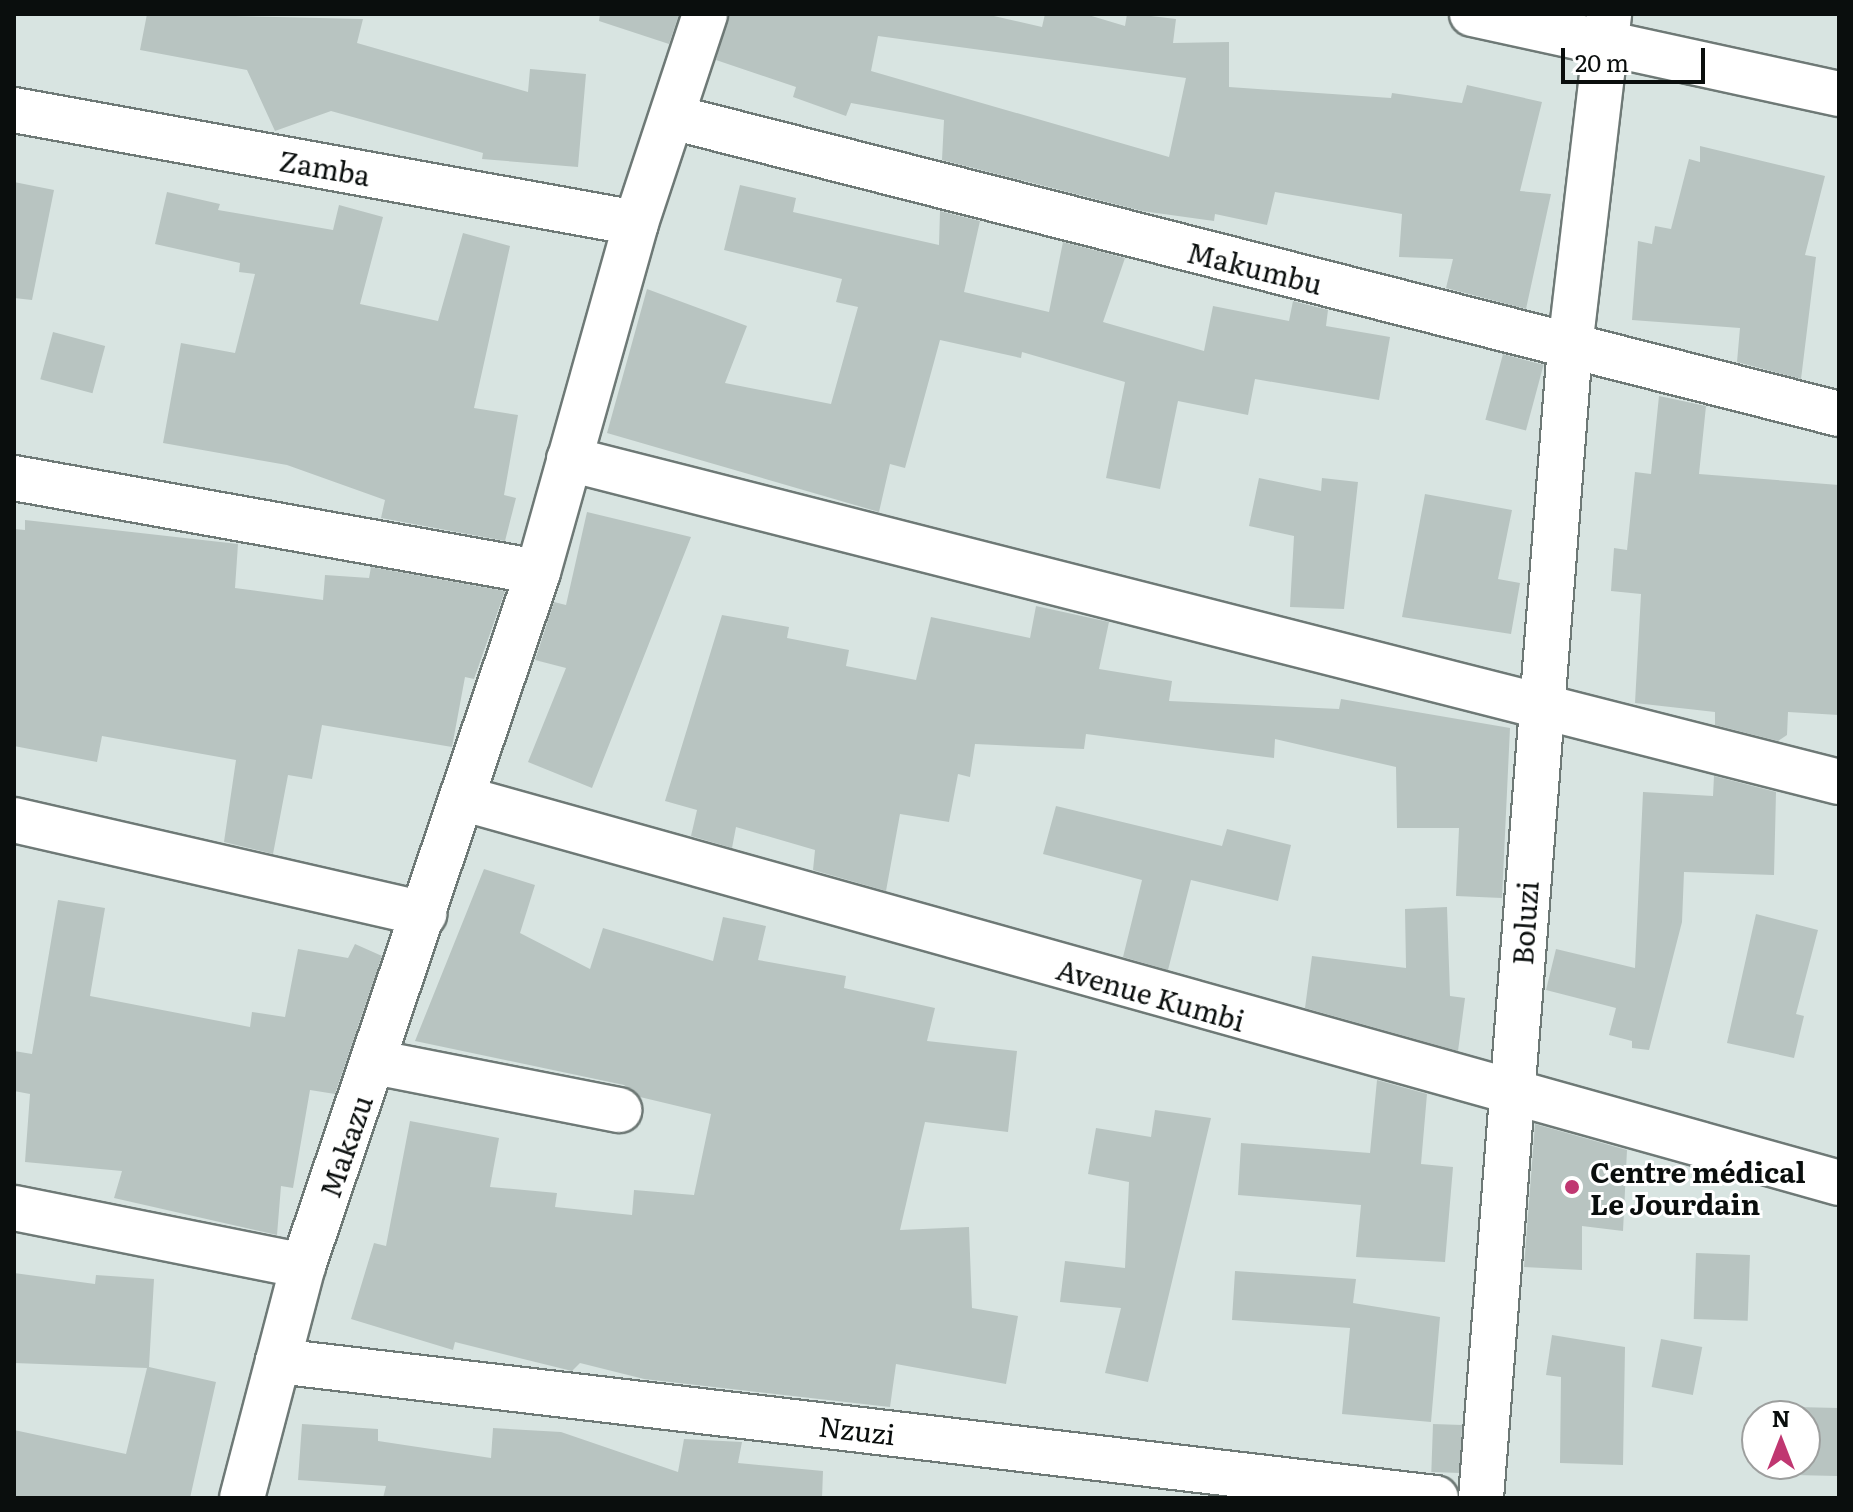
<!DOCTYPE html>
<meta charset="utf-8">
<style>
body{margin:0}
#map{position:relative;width:1853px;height:1512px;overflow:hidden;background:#d8e4e1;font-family:Literata,serif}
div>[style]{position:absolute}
.building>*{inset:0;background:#b8c4c1;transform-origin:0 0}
.roads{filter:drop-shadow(2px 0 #6e7976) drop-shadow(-2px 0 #6e7976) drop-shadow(0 2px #6e7976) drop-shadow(0 -2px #6e7976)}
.minor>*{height:44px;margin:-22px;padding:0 22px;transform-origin:22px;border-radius:22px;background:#fff}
.dots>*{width:22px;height:22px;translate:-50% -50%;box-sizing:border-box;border:4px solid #fff;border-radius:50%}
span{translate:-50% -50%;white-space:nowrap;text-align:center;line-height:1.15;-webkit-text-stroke:6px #fff;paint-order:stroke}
.street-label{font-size:28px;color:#0a0e0d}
.poi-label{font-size:28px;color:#0a0e0d;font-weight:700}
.left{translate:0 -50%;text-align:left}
.frame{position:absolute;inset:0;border:16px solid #0a0e0d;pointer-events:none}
.north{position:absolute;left:1741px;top:1400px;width:80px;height:80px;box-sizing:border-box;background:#fff;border:2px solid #9d9f9e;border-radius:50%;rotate:0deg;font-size:22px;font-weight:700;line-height:32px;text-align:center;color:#0a0e0d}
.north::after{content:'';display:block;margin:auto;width:28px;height:36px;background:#c03771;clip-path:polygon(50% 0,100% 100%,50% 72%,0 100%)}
.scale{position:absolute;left:1561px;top:48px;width:144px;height:36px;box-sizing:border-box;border:4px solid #0a0e0d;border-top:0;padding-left:10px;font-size:24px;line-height:28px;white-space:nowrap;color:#0a0e0d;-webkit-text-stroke:6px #fff;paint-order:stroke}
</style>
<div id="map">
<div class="building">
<div style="clip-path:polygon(147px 14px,363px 19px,357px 43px,528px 92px,530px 69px,586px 74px,578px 167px,482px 159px,483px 153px,331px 111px,275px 131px,247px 70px,140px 50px)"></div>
<div style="clip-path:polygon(600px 14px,679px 14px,669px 44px,599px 21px)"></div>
<div style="clip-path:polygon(evenodd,729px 14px,985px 14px,1042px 27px,1045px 14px,1085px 14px,1125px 26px,1127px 14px,1134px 14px,1176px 19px,1173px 43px,1229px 42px,1229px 87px,1391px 98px,1392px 93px,1462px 103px,1467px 85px,1542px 102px,1520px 191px,1551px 194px,1526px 309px,1446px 288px,1453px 259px,1399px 257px,1402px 214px,1275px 192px,1267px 225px,1215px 214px,1214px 221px,1142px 211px,942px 160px,944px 120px,851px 103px,846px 116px,793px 97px,796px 87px,716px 60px,729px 14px,878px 36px,1186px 78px,1169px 157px,871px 71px,878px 36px)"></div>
<div style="clip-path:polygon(1700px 146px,1825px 176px,1805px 255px,1816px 257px,1801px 379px,1737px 362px,1740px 328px,1632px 320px,1638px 241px,1652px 244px,1655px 226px,1671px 229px,1689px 159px,1700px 162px)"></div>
<div style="clip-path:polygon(14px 182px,54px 190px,32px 300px,14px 298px)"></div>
<div style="clip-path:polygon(740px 185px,796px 198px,793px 212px,939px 245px,940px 211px,980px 221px,964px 292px,1049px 312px,1063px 242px,1125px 258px,1103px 322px,1204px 351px,1213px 306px,1289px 321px,1293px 301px,1328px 310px,1326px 326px,1390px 337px,1379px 400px,1255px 379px,1248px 415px,1178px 401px,1160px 489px,1106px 478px,1125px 382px,1022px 352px,1021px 358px,940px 340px,905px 468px,890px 464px,879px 512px,607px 433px,647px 289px,747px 326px,725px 383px,831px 404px,858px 307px,836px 302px,842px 279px,724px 250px)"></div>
<div style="clip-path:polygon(167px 192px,220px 204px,218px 210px,333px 230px,339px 205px,383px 217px,360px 304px,438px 321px,463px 233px,510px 246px,474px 408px,518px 415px,504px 495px,516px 498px,505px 541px,381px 518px,385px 500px,287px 465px,163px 443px,181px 343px,235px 353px,255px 274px,239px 272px,240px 263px,155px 244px)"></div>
<div style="left:53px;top:332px;width:54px;height:49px;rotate:15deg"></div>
<div style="left:1503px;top:354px;width:42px;height:68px;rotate:15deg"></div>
<div style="clip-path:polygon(1659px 396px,1706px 406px,1699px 474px,1839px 485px,1839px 715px,1788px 712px,1787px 735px,1778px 741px,1715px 725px,1715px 712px,1635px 703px,1641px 594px,1611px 591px,1614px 548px,1627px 550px,1635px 472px,1651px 474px)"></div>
<div style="clip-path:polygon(1259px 478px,1321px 491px,1322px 478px,1358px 482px,1344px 609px,1290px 607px,1294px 536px,1249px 526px)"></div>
<div style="clip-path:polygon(1425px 494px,1512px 510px,1498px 579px,1520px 583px,1511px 634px,1402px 617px)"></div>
<div style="clip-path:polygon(587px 512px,691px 537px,592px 788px,528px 762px,566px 668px,535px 660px,554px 602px,566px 605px)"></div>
<div style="clip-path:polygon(25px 520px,238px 544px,235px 588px,323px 600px,325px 575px,369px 578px,371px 567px,505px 591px,474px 679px,465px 677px,452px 747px,322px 725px,312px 779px,288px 775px,273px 854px,224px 842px,236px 760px,102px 736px,97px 762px,14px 746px,14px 529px,25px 530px)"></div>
<div style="clip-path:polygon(1036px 606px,1109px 622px,1099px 669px,1172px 681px,1169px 701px,1339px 709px,1341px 699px,1510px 728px,1502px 898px,1456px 896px,1459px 828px,1397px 828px,1396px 767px,1275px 739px,1274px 758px,1086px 734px,1084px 749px,975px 744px,970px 777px,958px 774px,949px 822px,900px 814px,886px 891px,813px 870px,815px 850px,736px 827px,732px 848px,691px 836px,697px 810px,665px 801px,722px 615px,789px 627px,787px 638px,849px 650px,846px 666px,916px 680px,931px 617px,1030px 638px)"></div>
<div style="clip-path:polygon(1714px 776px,1776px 792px,1774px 875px,1684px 872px,1682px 922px,1649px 1050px,1632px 1048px,1632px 1041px,1609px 1035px,1616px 1008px,1546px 990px,1556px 949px,1635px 968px,1643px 792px,1713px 796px)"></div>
<div style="clip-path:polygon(1056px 806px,1222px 846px,1227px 829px,1291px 845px,1278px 901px,1191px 880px,1168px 970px,1123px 957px,1142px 880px,1043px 854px)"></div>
<div style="clip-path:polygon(484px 869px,535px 885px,520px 933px,590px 969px,603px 928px,713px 961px,723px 917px,766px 926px,758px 960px,846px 976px,844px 988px,935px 1008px,927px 1041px,1017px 1051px,1008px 1132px,925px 1122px,900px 1230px,969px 1227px,972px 1308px,1018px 1316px,1006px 1384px,896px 1364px,890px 1407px,644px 1379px,580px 1363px,572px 1371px,455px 1342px,453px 1350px,351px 1319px,374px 1243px,386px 1246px,410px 1121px,499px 1138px,490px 1187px,557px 1193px,555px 1207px,632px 1215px,634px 1190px,694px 1195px,711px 1114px,640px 1097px,624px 1085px,415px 1041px)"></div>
<div style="clip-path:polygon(58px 900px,105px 908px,90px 996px,250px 1027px,252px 1012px,285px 1017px,298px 949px,348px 958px,355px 944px,382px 956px,335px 1094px,310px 1090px,293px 1188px,281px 1186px,277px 1235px,114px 1198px,122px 1171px,25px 1162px,30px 1094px,14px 1091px,14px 1051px,32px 1054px)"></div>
<div style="clip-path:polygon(1447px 907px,1450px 996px,1465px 998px,1458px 1051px,1305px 1008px,1312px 956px,1406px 968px,1405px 909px)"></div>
<div style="clip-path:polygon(1756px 914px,1818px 930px,1796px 1014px,1804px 1016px,1794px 1058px,1727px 1043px)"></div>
<div style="clip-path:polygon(1377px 1080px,1427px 1094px,1421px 1164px,1453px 1167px,1445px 1262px,1356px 1257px,1361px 1205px,1238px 1195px,1241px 1143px,1370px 1153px)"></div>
<div style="clip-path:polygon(1155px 1110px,1211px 1118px,1148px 1382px,1105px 1373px,1121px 1308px,1060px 1302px,1065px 1261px,1125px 1268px,1129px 1182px,1088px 1174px,1096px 1128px,1151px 1137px)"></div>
<div style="clip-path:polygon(1535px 1124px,1627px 1150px,1623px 1231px,1582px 1226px,1582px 1270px,1524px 1267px)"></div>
<div style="left:1696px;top:1253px;width:54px;height:66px;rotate:2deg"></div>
<div style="clip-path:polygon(1235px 1271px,1356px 1279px,1353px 1303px,1440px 1317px,1431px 1422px,1342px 1414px,1350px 1328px,1232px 1320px)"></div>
<div style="clip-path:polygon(14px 1273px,95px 1284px,96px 1275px,154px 1279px,149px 1367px,216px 1382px,190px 1498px,14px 1498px,14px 1430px,126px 1454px,147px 1368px,14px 1363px)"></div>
<div style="clip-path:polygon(1552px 1335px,1625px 1347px,1623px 1465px,1560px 1463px,1561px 1377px,1546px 1375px)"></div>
<div style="left:1661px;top:1339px;width:42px;height:49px;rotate:11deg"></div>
<div style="clip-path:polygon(1796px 1407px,1839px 1408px,1837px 1476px,1794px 1475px,1795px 1464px,1805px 1464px,1805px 1416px,1796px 1416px)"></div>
<div style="clip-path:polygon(302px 1424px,378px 1429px,378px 1441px,491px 1458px,493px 1428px,561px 1432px,678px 1472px,684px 1439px,742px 1442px,738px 1463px,823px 1471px,822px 1498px,383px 1498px,386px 1486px,298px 1480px)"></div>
<div style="left:1433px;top:1424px;width:29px;height:48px;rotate:2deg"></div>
</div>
<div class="roads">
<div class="minor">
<div style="left:1472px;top:14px;width:376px;rotate:12.3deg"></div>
<div style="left:14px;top:110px;width:632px;rotate:10.3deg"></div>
<div style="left:672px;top:117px;width:1204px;rotate:14.28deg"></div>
<div style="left:569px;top:459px;width:1310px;rotate:14.27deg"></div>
<div style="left:14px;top:478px;width:532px;rotate:10.17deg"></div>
<div style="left:465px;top:799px;width:1427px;rotate:15.61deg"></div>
<div style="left:14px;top:820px;width:421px;rotate:12.9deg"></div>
<div style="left:374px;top:1062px;width:250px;rotate:11.1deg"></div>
<div style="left:14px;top:1208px;width:295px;rotate:11.3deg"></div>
<div style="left:278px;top:1361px;width:1166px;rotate:6.75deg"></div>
<div style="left:242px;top:1498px;width:240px;rotate:-75.3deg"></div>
<div style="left:303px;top:1266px;width:733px;rotate:-71.29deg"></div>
<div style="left:538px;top:572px;width:362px;rotate:-74.3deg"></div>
<div style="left:636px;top:223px;width:220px;rotate:-71.7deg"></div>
<div style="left:1481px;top:1498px;width:1154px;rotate:-85.58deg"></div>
<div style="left:1570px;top:347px;width:335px;rotate:-83.3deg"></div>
</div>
</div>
<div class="dots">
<div style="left:1572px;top:1187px;background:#c03771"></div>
</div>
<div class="street-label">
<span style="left:325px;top:167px;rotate:10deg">Zamba</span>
<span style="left:1255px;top:267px;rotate:14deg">Makumbu</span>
<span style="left:1524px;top:923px;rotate:-86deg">Boluzi</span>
<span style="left:1151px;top:994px;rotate:16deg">Avenue Kumbi</span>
<span style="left:345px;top:1146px;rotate:-71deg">Makazu</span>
<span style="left:857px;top:1429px;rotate:7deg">Nzuzi</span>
</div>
<div class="poi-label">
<span class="left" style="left:1590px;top:1187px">Centre médical<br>Le Jourdain</span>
</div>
<div class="frame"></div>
<div class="north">N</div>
<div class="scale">20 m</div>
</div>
